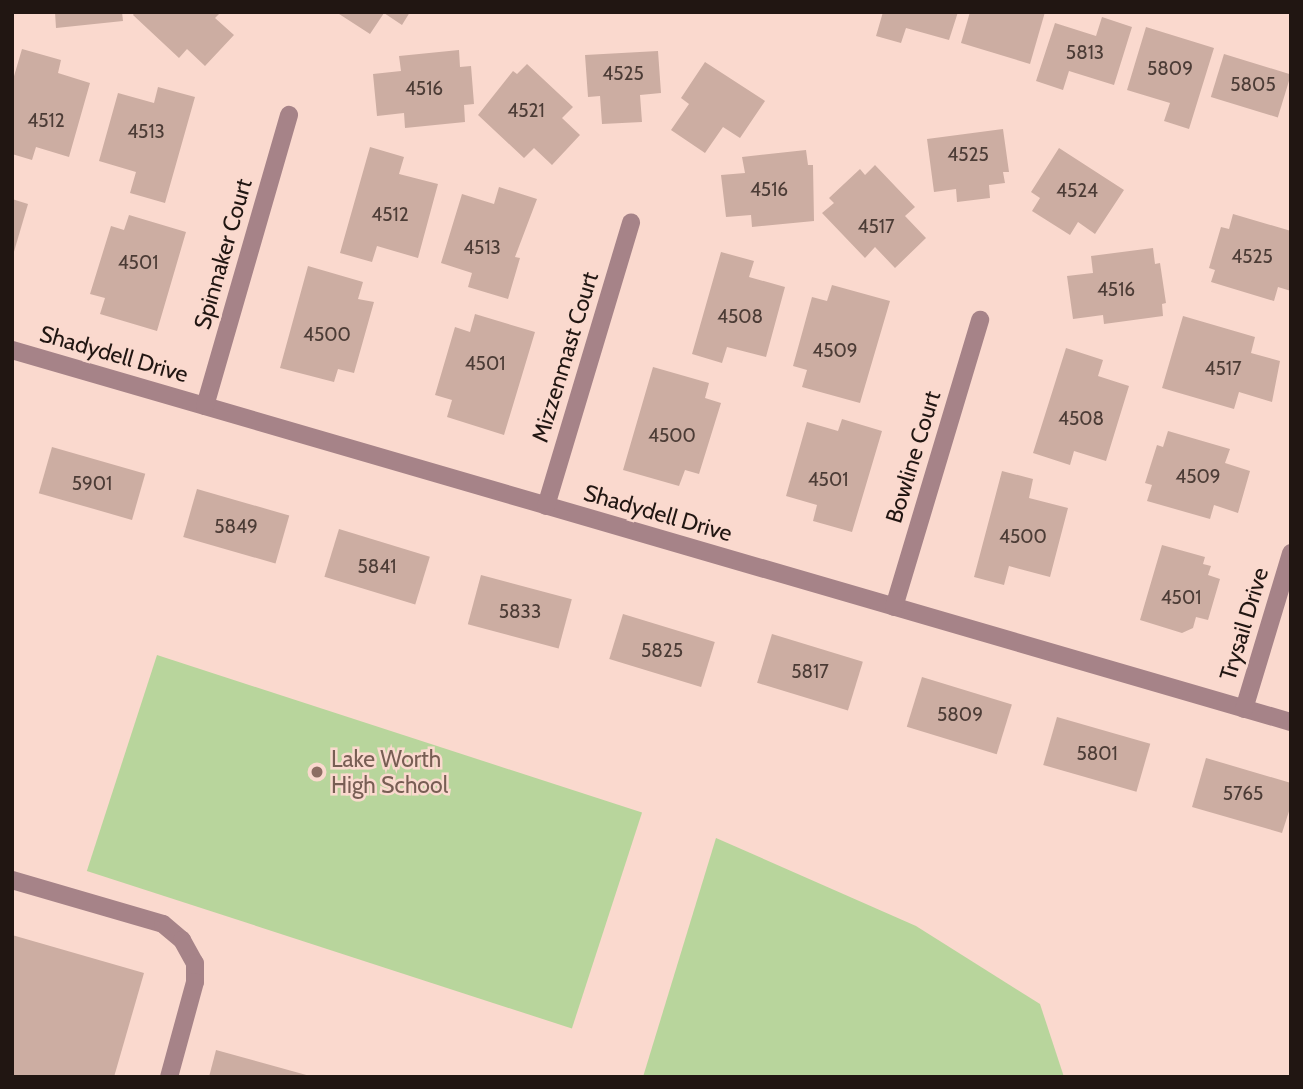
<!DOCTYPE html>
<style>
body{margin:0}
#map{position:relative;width:1303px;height:1089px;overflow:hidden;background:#fad9ce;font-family:Cabin,sans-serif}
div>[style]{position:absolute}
.green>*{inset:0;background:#b8d59c;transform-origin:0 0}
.building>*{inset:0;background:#ccada2;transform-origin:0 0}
.minor>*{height:18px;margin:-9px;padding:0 9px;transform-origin:9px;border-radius:9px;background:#a68388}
.dots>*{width:19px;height:19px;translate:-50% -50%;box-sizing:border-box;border:4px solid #fad9ce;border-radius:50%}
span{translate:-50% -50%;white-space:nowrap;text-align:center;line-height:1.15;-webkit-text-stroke:5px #fad9ce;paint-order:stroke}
.number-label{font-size:19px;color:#4c3c36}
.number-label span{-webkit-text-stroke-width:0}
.street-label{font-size:23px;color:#211612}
.education-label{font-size:23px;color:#785e54}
.left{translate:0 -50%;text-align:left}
.frame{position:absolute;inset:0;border:14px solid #211612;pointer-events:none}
</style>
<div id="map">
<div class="green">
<div style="left:157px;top:655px;width:510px;height:227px;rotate:18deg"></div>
<div style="clip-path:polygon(716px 838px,916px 926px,1040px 1004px,1064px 1077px,643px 1077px)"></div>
</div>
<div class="building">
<div style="clip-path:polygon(55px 12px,122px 12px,123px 21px,56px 28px)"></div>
<div style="clip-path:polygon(135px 12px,221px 12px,215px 18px,234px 35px,205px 66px,187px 49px,179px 58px,133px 15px)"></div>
<div style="clip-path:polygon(336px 12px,410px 12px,402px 25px,384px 13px,370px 34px)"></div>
<div style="clip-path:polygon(883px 12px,958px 12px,949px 40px,906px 28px,901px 43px,876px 36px)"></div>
<div style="clip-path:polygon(970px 12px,1045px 12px,1030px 64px,961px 43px)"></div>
<div style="clip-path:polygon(1102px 17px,1132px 27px,1114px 85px,1069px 71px,1063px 90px,1036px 81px,1055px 23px,1096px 36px)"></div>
<div style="clip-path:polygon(1146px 27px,1214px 48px,1189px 129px,1164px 121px,1170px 103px,1127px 90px)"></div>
<div style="clip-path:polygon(22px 49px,61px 60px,58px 73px,90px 83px,69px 157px,36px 147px,32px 160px,12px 154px,12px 83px)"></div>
<div style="clip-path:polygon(459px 50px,460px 67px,471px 66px,474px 104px,464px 105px,465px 122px,405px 128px,404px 113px,377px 116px,373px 74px,401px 71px,399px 56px)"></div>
<div style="clip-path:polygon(658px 51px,661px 93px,640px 95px,642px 122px,602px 124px,600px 96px,588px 97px,585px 55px)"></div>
<div style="left:1224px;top:54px;width:70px;height:45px;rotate:17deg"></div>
<div style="clip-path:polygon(705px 62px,765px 101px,740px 138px,723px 127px,705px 153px,671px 130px,689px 104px,681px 98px)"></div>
<div style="clip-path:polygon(527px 64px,573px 107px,562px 118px,580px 135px,552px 165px,534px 148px,524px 158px,478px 115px,513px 71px,517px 74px)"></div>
<div style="clip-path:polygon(158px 87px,195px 97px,165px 203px,130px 193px,136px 172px,99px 161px,118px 93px,154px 103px)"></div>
<div style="clip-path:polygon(1003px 129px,1009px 172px,1003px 172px,1005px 183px,989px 185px,990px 198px,957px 202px,956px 189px,934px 192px,927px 139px)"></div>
<div style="clip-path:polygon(370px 147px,404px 157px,399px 174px,438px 184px,418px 258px,377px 246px,372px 262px,340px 253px)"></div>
<div style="clip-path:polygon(1059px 148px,1124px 190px,1095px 234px,1078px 222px,1070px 235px,1032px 211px,1040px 198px,1031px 192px)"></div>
<div style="clip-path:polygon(806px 150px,808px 165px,813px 165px,814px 221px,752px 227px,751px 215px,726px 217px,721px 175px,745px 173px,742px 157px)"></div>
<div style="clip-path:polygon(875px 165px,915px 207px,905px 216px,926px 238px,895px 268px,875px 247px,865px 258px,822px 213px,834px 203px,829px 198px,860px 169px,865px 175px)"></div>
<div style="clip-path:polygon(499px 187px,537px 199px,515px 257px,520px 258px,508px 299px,468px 287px,472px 273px,441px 263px,462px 194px,494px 204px)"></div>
<div style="clip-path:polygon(12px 199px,28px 204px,13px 255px,12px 255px)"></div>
<div style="clip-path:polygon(1233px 214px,1291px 231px,1291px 291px,1278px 287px,1274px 301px,1211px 282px,1215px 270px,1209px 268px,1221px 227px,1229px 229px)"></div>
<div style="clip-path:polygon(129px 215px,186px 232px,157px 331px,100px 314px,105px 298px,90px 294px,111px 226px,124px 230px)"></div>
<div style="clip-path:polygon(1153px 248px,1155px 264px,1160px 263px,1166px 303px,1162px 304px,1163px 316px,1104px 324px,1103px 315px,1073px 319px,1067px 276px,1093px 273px,1091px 256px)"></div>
<div style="clip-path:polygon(721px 252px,754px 261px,749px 277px,785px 287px,766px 357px,727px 347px,722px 363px,692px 354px)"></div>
<div style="clip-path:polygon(308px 266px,363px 282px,358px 299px,374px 302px,354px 373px,338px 369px,334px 382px,280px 368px)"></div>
<div style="clip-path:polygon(832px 285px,890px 301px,860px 403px,802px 387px,807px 370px,793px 366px,812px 297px,827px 301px)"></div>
<div style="clip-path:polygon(475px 314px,535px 332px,504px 435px,447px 417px,452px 400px,435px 395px,455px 327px,470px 332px)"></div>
<div style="clip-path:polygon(1183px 316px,1255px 337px,1251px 353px,1280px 361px,1272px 402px,1239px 392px,1234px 409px,1162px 388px)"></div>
<div style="clip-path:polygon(1066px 348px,1103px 360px,1098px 376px,1129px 386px,1106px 461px,1074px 451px,1070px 465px,1033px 453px)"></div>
<div style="clip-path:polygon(653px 367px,709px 383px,705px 398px,721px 403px,699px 474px,685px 470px,679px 486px,623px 470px)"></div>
<div style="clip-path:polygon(842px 419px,882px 431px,852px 532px,813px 521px,817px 505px,786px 496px,807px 422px,838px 431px)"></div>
<div style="clip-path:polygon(1168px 431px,1230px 449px,1225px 463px,1250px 471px,1238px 513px,1214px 505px,1210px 519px,1147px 501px,1152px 485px,1145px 483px,1157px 445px,1163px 447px)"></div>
<div style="left:52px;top:447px;width:97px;height:48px;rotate:16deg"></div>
<div style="clip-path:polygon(1002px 471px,1033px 479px,1029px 498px,1068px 508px,1050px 577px,1009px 566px,1004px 585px,974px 577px)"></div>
<div style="left:197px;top:489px;width:96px;height:50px;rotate:16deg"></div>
<div style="left:339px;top:529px;width:95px;height:50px;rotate:17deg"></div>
<div style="clip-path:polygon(1162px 545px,1205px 557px,1203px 564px,1211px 566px,1208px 575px,1220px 579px,1208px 620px,1196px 617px,1193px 628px,1182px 633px,1140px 620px)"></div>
<div style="left:481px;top:575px;width:94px;height:51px;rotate:15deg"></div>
<div style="left:623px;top:614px;width:96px;height:47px;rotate:17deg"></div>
<div style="left:772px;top:634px;width:95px;height:51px;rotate:17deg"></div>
<div style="left:922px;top:677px;width:94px;height:52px;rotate:17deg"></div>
<div style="left:1057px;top:717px;width:97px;height:50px;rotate:16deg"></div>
<div style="clip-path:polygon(1206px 758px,1291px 783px,1291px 805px,1282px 833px,1192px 807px)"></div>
<div style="clip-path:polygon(12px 935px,144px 973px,114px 1077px,12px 1077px)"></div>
<div style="clip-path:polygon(216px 1050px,310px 1076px,309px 1077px,209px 1077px)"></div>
</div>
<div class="minor">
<div style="left:12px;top:350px;width:1332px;rotate:16.22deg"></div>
<div style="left:205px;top:406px;width:303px;rotate:-73.9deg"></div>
<div style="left:546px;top:506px;width:296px;rotate:-73.3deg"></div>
<div style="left:894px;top:607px;width:300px;rotate:-73.3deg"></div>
<div style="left:1244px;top:709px;width:163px;rotate:-73.2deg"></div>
<div style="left:12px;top:880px;width:157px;rotate:16.2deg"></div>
<div style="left:163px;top:924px;width:25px;rotate:40deg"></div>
<div style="left:182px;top:940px;width:26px;rotate:61deg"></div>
<div style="left:195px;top:963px;width:19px;rotate:90deg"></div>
<div style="left:195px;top:982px;width:98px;rotate:105.3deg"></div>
</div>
<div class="dots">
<div style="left:317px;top:772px;background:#8d6e63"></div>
</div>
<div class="number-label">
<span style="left:1085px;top:53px">5813</span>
<span style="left:1170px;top:69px">5809</span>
<span style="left:623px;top:74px">4525</span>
<span style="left:1253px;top:85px">5805</span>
<span style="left:424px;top:89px">4516</span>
<span style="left:526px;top:111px">4521</span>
<span style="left:46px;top:121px">4512</span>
<span style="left:146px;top:132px">4513</span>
<span style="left:968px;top:155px">4525</span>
<span style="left:769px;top:190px">4516</span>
<span style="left:1077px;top:191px">4524</span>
<span style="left:390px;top:215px">4512</span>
<span style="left:876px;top:227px">4517</span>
<span style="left:482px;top:248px">4513</span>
<span style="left:1252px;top:257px">4525</span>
<span style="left:138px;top:263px">4501</span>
<span style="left:1116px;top:290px">4516</span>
<span style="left:740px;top:317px">4508</span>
<span style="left:327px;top:335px">4500</span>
<span style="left:835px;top:351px">4509</span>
<span style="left:485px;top:364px">4501</span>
<span style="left:1223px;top:369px">4517</span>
<span style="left:1081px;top:419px">4508</span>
<span style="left:672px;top:436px">4500</span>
<span style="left:1198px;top:477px">4509</span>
<span style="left:828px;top:480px">4501</span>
<span style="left:92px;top:484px">5901</span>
<span style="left:236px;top:527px">5849</span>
<span style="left:1023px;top:537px">4500</span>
<span style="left:377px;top:567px">5841</span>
<span style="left:1181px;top:598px">4501</span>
<span style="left:520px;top:612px">5833</span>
<span style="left:662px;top:651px">5825</span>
<span style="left:810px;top:672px">5817</span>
<span style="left:960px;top:715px">5809</span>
<span style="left:1097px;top:754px">5801</span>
<span style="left:1243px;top:794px">5765</span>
</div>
<div class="street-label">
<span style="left:223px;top:254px;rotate:-74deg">Spinnaker Court</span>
<span style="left:114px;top:354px;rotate:16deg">Shadydell Drive</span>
<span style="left:565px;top:357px;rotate:-73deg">Mizzenmast Court</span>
<span style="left:913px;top:457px;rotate:-73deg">Bowline Court</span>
<span style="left:658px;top:513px;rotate:16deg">Shadydell Drive</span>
<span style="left:1244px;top:624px;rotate:-73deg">Trysail Drive</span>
</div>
<div class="education-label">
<span class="left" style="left:331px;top:772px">Lake Worth<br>High School</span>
</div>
<div class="frame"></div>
</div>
